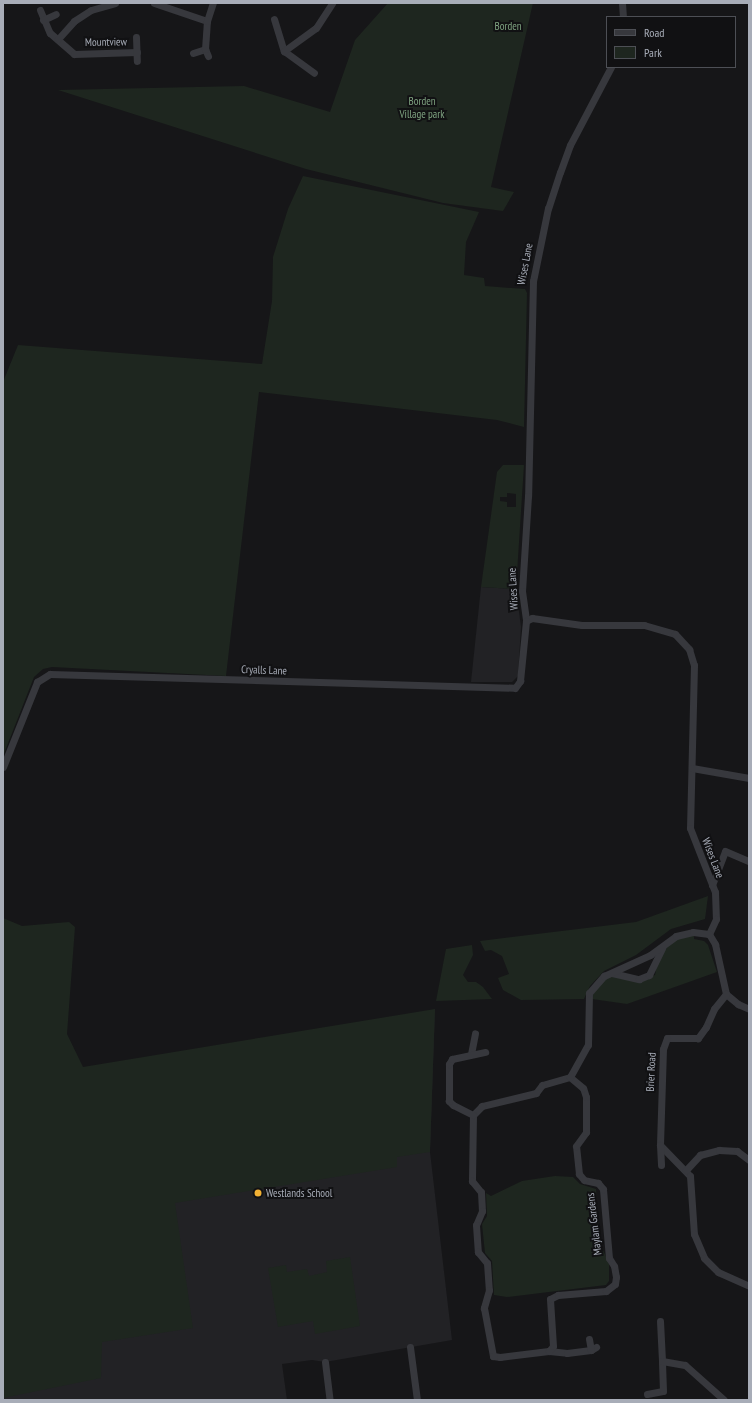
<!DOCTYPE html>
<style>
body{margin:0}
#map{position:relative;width:752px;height:1403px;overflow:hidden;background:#161618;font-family:"PT Sans Narrow",sans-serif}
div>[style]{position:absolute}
.built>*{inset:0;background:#222225}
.green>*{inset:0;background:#1e261f}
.street>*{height:7px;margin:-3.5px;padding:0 3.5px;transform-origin:3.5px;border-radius:3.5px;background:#37383d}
.dots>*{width:11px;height:11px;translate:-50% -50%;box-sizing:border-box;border:2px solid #111113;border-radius:50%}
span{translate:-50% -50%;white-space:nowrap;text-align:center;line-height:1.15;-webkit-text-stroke:4px #111113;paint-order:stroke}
.park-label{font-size:11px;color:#7fa381}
.street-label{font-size:11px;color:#a8adb8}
.poi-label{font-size:11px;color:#a8adb8}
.left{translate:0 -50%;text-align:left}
.frame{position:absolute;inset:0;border:4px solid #a8adb8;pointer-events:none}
.legend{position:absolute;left:606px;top:16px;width:130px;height:52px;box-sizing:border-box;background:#111113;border:1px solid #4d4f55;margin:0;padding:5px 7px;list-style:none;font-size:12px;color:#a8adb8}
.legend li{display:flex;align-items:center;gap:8px;height:20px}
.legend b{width:20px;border:1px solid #4d4f55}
</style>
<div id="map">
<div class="built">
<div style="clip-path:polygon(481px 587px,516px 589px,521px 627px,518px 676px,512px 682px,471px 682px)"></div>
<div style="clip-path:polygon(435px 1009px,430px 1152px,452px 1340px,325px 1362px,312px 1360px,282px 1364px,287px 1400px,3px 1400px,3px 1233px)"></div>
</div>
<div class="green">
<div style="clip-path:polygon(388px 3px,533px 3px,491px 187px,514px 192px,503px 211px,443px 203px,306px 169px,58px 90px,244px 86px,330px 112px,355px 40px)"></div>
<div style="clip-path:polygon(303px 176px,479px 212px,466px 242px,464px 275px,484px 278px,485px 286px,525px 289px,527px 293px,524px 427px,497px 420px,259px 392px,226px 676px,52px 667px,43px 669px,34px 677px,3px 756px,3px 382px,18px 345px,262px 364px,272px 301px,273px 257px,288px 209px)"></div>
<div style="clip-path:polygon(evenodd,503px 465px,524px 465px,516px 589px,481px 587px,497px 472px,503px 465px,507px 493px,516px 494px,516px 507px,507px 507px,507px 502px,500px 501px,500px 497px,507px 497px,507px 493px)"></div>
<div style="clip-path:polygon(708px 896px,705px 919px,671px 929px,636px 955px,604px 971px,590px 986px,584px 999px,521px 1000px,503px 990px,498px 978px,509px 974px,502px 956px,491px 950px,485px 951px,480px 941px,636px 922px)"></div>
<div style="clip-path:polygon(3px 918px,22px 926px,69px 922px,75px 927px,67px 1034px,83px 1067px,435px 1009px,430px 1152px,397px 1157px,397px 1167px,175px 1203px,193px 1328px,102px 1342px,101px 1378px,3px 1398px)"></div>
<div style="clip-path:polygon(683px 936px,694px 936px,694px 939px,704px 941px,708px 945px,717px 972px,627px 1004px,592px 999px,594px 989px,607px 976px,644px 980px,655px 975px,658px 960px,668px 943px)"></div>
<div style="clip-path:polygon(472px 945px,473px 955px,463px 975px,468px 982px,476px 982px,483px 987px,492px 999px,436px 1001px,446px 949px)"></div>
<div style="clip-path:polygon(555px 1176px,573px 1177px,580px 1184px,596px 1189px,600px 1243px,609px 1264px,609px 1281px,606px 1285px,507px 1297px,494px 1295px,492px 1261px,485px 1253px,482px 1224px,487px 1216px,486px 1193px,491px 1196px,522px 1181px)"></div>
<div style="clip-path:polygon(350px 1257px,360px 1326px,315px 1334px,313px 1321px,278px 1327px,268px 1268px,286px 1265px,287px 1272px,307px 1269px,309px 1276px,327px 1272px,326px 1261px)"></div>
</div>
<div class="street">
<div style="left:154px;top:3px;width:56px;rotate:18.8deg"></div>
<div style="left:622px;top:3px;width:14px;rotate:86deg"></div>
<div style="left:40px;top:10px;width:25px;rotate:67deg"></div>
<div style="left:50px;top:33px;width:32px;rotate:41deg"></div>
<div style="left:74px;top:54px;width:63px;rotate:-1.8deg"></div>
<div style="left:274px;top:19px;width:34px;rotate:73deg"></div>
<div style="left:284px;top:51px;width:37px;rotate:36deg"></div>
<div style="left:43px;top:20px;width:14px;rotate:-25deg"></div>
<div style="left:136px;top:37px;width:24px;rotate:88deg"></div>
<div style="left:58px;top:39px;width:24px;rotate:-48deg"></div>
<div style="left:74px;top:21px;width:20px;rotate:-33deg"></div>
<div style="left:91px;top:10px;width:25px;rotate:-16deg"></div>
<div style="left:284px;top:51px;width:39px;rotate:-36deg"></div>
<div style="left:316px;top:28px;width:30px;rotate:-57deg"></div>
<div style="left:193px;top:53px;width:13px;rotate:-18deg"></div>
<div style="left:208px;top:56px;width:8px;rotate:-113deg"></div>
<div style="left:205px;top:49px;width:28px;rotate:-86deg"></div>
<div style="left:207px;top:21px;width:19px;rotate:-72deg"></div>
<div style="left:611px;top:67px;width:88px;rotate:117.7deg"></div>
<div style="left:570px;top:145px;width:29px;rotate:110deg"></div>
<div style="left:560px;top:172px;width:38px;rotate:108deg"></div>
<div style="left:548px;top:208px;width:75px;rotate:101.6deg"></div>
<div style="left:533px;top:281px;width:215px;rotate:91.3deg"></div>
<div style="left:528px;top:496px;width:95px;rotate:93.6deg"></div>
<div style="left:522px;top:591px;width:30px;rotate:82deg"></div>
<div style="left:526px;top:621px;width:7px;rotate:-27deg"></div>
<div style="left:532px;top:618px;width:50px;rotate:8deg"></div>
<div style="left:582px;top:625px;width:62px"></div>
<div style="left:644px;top:625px;width:32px;rotate:16deg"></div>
<div style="left:675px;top:634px;width:21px;rotate:47deg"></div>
<div style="left:689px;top:649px;width:17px;rotate:73deg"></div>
<div style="left:694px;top:665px;width:163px;rotate:91.4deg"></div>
<div style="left:690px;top:828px;width:69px;rotate:68.7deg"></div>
<div style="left:715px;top:892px;width:27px;rotate:88deg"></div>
<div style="left:716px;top:919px;width:17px;rotate:115deg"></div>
<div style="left:3px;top:767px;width:92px;rotate:-68.2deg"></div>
<div style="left:37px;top:682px;width:15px;rotate:-32deg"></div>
<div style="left:50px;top:674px;width:465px;rotate:1.7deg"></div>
<div style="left:515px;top:688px;width:9px;rotate:-54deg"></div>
<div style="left:520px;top:681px;width:60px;rotate:-84.3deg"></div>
<div style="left:692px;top:768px;width:58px;rotate:10deg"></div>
<div style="left:712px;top:885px;width:36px;rotate:-69deg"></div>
<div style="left:725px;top:851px;width:26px;rotate:23deg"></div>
<div style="left:709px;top:934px;width:12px;rotate:59deg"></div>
<div style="left:715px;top:944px;width:51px;rotate:77.6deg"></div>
<div style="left:726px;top:994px;width:16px;rotate:40deg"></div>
<div style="left:738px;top:1004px;width:12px;rotate:24deg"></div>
<div style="left:612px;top:973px;width:28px;rotate:13deg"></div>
<div style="left:639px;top:979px;width:11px;rotate:-22deg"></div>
<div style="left:649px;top:975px;width:30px;rotate:-64deg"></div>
<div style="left:726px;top:994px;width:19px;rotate:129deg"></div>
<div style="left:714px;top:1009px;width:20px;rotate:114deg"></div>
<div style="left:706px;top:1027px;width:14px;rotate:126deg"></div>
<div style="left:698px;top:1038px;width:31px;rotate:180deg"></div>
<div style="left:667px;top:1038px;width:12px;rotate:110deg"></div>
<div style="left:663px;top:1049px;width:96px;rotate:91.8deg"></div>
<div style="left:660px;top:1145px;width:43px;rotate:45.9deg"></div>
<div style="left:690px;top:1176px;width:58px;rotate:86.1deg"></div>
<div style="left:694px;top:1234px;width:26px;rotate:67deg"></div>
<div style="left:704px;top:1258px;width:20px;rotate:45deg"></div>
<div style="left:718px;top:1272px;width:34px;rotate:24deg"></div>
<div style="left:471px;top:1054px;width:21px;rotate:-79deg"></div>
<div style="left:570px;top:1077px;width:29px;rotate:164deg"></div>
<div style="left:542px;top:1085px;width:10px;rotate:127deg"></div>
<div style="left:536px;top:1093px;width:56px;rotate:166.5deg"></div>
<div style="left:482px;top:1106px;width:13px;rotate:135deg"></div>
<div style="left:473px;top:1115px;width:66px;rotate:90.9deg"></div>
<div style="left:472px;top:1181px;width:14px;rotate:51deg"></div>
<div style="left:481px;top:1192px;width:19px;rotate:87deg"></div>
<div style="left:482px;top:1211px;width:15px;rotate:113deg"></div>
<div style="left:476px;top:1225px;width:27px;rotate:86deg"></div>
<div style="left:478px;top:1252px;width:14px;rotate:51deg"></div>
<div style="left:487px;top:1263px;width:27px;rotate:86deg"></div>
<div style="left:489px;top:1290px;width:19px;rotate:106deg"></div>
<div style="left:484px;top:1308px;width:49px;rotate:79.4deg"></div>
<div style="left:493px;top:1356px;width:7px;rotate:8deg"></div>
<div style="left:500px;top:1357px;width:49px;rotate:-7deg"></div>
<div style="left:549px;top:1351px;width:18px;rotate:6deg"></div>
<div style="left:567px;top:1353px;width:24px;rotate:-7deg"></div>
<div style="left:591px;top:1350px;width:6px;rotate:-31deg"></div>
<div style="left:473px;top:1115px;width:22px;rotate:-153deg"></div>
<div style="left:453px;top:1105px;width:6px;rotate:-135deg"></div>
<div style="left:449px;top:1101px;width:37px;rotate:-90deg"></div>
<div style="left:449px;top:1064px;width:6px;rotate:-59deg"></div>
<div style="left:452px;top:1059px;width:34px;rotate:-12deg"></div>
<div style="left:660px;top:1145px;width:20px;rotate:87deg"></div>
<div style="left:686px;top:1170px;width:21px;rotate:-47deg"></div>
<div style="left:700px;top:1155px;width:20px;rotate:-15deg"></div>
<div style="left:719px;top:1150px;width:18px;rotate:3deg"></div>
<div style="left:737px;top:1151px;width:15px;rotate:37deg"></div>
<div style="left:660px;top:1321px;width:40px;rotate:87.1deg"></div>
<div style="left:589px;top:1339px;width:11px;rotate:80deg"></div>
<div style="left:410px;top:1347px;width:53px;rotate:82.5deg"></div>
<div style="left:549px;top:1351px;width:6px;rotate:-51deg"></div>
<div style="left:553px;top:1346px;width:47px;rotate:-93.7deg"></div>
<div style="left:550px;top:1299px;width:9px;rotate:-27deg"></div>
<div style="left:558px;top:1295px;width:48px;rotate:-4.8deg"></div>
<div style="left:606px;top:1291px;width:11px;rotate:-38deg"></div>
<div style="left:615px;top:1284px;width:7px;rotate:-82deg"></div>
<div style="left:616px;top:1277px;width:11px;rotate:-100deg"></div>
<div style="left:614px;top:1266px;width:9px;rotate:-122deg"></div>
<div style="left:609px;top:1258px;width:69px;rotate:-95deg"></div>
<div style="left:603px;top:1189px;width:8px;rotate:-130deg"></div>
<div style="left:598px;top:1183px;width:14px;rotate:-168deg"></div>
<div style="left:584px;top:1180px;width:8px;rotate:-130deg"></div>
<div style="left:579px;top:1174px;width:28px;rotate:-96deg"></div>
<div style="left:576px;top:1146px;width:17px;rotate:-54deg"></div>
<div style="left:586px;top:1132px;width:35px;rotate:-90deg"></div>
<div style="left:586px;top:1097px;width:9px;rotate:-108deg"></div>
<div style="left:583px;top:1088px;width:17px;rotate:-140deg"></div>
<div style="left:570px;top:1077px;width:37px;rotate:-61deg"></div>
<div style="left:588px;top:1045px;width:52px;rotate:-88.9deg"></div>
<div style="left:589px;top:993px;width:23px;rotate:-49deg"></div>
<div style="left:604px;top:976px;width:51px;rotate:-24.5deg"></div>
<div style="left:650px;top:955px;width:32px;rotate:-36deg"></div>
<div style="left:676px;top:936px;width:17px;rotate:-13deg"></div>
<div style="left:693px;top:932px;width:16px;rotate:7deg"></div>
<div style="left:325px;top:1362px;width:38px;rotate:83deg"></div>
<div style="left:647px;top:1394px;width:16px;rotate:-11deg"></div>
<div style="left:663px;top:1391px;width:30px;rotate:-92deg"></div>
<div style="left:662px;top:1361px;width:23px;rotate:10deg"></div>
<div style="left:685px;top:1365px;width:52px;rotate:41.9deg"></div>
</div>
<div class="dots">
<div style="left:258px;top:1193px;background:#f2b134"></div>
</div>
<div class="park-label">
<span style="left:508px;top:26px">Borden</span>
<span style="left:422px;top:108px">Borden<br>Village park</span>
</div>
<div class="street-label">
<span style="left:106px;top:42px;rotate:-1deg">Mountview</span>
<span style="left:525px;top:264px;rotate:-79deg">Wises Lane</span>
<span style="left:513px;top:589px;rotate:-93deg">Wises Lane</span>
<span style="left:264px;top:670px;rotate:2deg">Cryalls Lane</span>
<span style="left:713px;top:858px;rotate:69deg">Wises Lane</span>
<span style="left:651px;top:1072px;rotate:-87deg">Brier Road</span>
<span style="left:594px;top:1224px;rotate:-97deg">Maylam Gardens</span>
</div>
<div class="poi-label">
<span class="left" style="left:266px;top:1193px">Westlands School</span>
</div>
<div class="frame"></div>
<ul class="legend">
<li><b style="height:5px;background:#37383d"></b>Road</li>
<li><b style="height:11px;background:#1e261f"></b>Park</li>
</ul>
</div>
